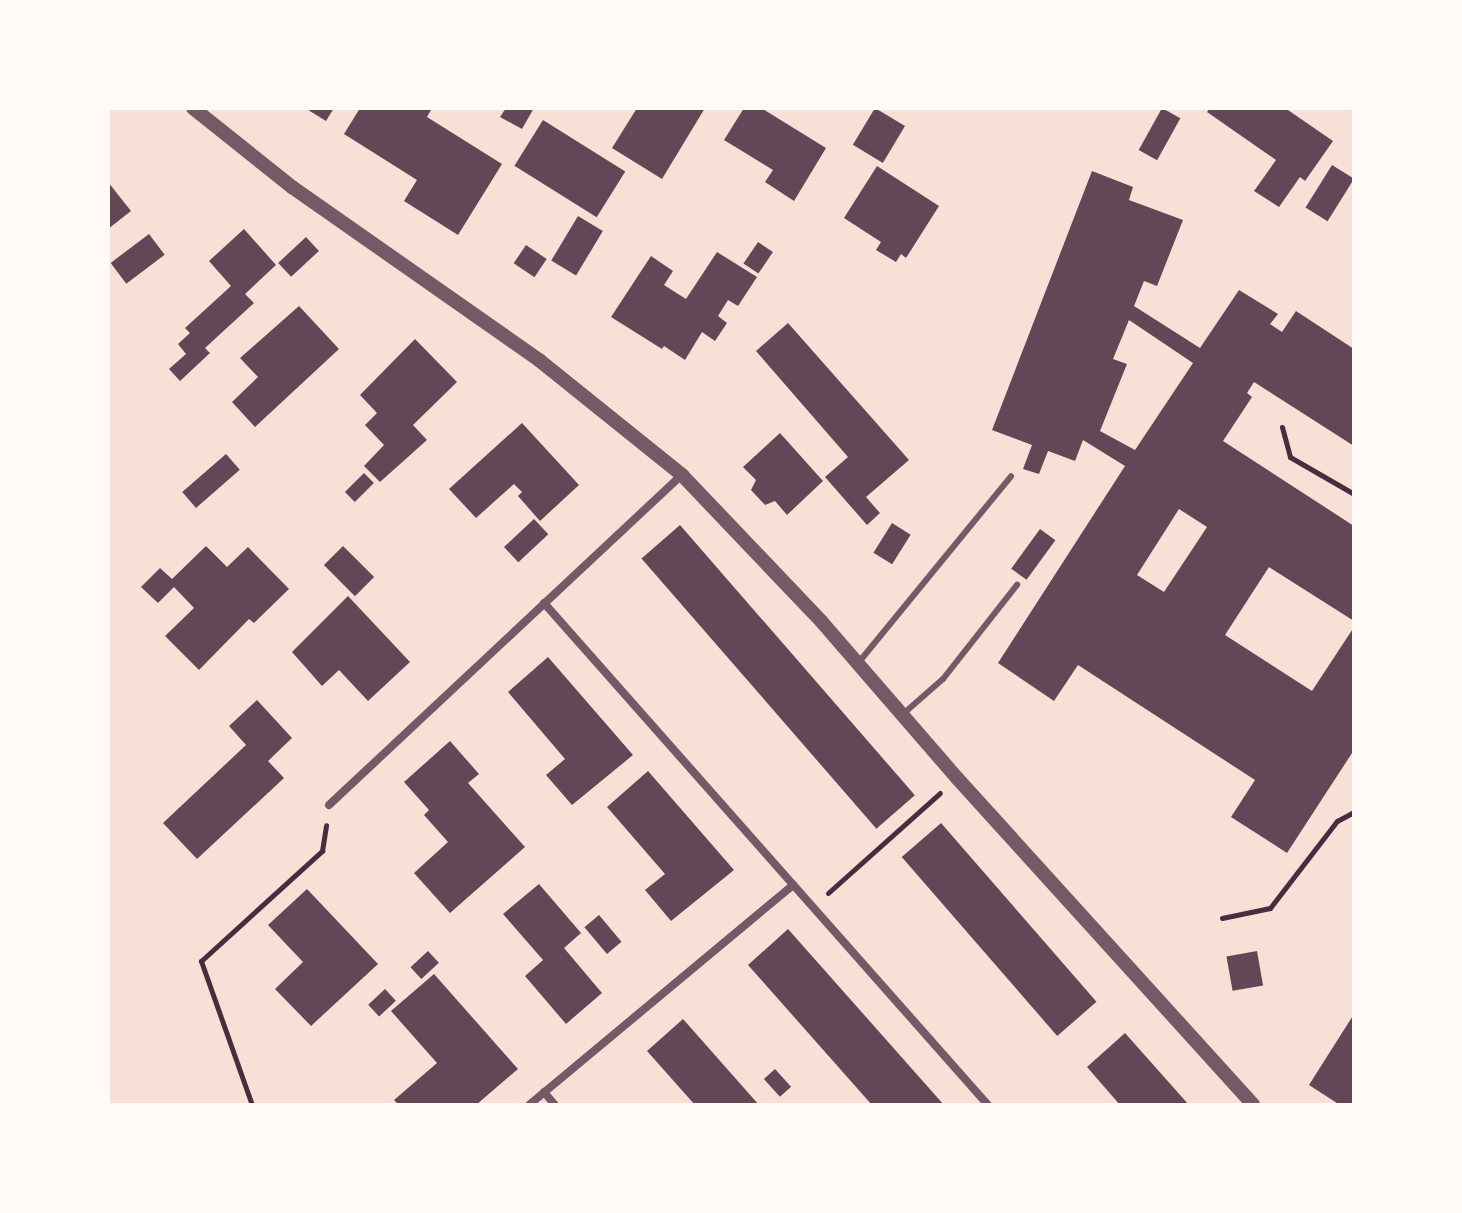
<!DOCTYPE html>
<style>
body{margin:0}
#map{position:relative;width:1462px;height:1213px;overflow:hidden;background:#f7e1d7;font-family:Raleway,sans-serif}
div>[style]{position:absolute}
.building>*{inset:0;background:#644757;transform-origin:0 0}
.path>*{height:5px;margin:-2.5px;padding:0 2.5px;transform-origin:2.5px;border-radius:2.5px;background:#4a2c40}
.service>*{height:6px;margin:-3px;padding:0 3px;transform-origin:3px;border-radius:3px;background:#755966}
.minor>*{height:8px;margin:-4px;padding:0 4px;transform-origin:4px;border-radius:4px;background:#755966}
.tertiary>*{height:14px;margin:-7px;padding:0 7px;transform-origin:7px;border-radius:7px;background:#755966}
span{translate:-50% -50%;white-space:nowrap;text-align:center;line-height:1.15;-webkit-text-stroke:7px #fffaf5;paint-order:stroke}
.frame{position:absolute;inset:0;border:110px solid #fffaf5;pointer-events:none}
</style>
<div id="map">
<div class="building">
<div style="clip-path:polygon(305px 108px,334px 108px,326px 121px)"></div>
<div style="clip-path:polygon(360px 108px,432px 108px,427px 117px,502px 164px,458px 235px,404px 201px,417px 180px,344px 134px)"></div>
<div style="clip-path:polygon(506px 108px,534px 108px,522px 129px,500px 117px)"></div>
<div style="clip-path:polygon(637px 108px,705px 108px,662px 179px,612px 148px)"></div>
<div style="clip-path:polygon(744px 108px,761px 108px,826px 148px,794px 201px,765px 182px,773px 170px,724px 140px)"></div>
<div style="left:875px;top:108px;width:35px;height:43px;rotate:31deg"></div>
<div style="left:1162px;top:108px;width:21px;height:48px;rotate:29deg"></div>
<div style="clip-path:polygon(1210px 108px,1285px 108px,1333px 141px,1305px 181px,1300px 177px,1279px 207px,1254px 191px,1276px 160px,1207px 112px)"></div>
<div style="left:543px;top:120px;width:97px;height:54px;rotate:32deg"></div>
<div style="left:1332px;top:165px;width:26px;height:50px;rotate:32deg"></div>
<div style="clip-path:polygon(877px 166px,939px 206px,906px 258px,901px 254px,896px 262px,876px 250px,881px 242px,844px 218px)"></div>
<div style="clip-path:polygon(evenodd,1092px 171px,1133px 187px,1129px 200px,1183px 220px,1157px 286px,1144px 281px,1134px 306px,1200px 348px,1239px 290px,1278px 314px,1270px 324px,1282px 332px,1296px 311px,1354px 349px,1354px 446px,1254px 382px,1247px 393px,1252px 397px,1223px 441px,1354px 526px,1354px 621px,1269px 567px,1225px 635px,1312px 691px,1354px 627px,1354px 750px,1287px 853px,1231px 817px,1255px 780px,1078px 665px,1054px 701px,998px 663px,1125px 466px,1083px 440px,1075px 461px,1048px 451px,1039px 474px,1023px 469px,1032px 445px,992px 430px,1092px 171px,1129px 320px,1193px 363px,1135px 450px,1100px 431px,1127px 364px,1113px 359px,1129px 320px,1092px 171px,1179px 509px,1207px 527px,1164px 592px,1137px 575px,1179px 509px)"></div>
<div style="clip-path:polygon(108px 182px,131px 211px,108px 229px)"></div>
<div style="left:578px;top:216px;width:29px;height:52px;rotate:31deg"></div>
<div style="clip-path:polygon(244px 229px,276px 265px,245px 294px,254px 303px,205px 348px,210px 353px,180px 381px,169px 369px,186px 354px,178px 344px,190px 333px,185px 328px,231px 286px,209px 261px)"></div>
<div style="left:149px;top:234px;width:26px;height:48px;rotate:53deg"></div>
<div style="left:306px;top:237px;width:19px;height:38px;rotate:47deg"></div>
<div style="left:758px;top:242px;width:18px;height:26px;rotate:34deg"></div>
<div style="left:526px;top:245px;width:25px;height:22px;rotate:34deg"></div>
<div style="clip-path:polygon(717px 252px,757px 277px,738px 306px,728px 300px,718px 316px,727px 323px,715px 341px,702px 332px,685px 360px,664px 346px,662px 349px,611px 317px,651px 256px,673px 271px,664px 285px,686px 299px)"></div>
<div style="clip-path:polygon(299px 306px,339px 349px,255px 427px,232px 402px,258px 377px,240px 358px)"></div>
<div style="clip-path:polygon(788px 323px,909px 460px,866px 497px,880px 513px,867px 525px,825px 477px,848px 457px,756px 351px)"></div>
<div style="clip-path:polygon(415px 339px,457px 382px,413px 425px,427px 440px,380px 482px,364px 466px,384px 445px,365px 425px,377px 413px,360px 395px)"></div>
<div style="clip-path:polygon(522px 423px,579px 485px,540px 521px,518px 496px,522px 492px,514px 484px,476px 518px,449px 489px)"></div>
<div style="clip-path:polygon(780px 433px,823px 481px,787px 515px,775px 501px,765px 505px,751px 490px,756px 480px,743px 467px)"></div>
<div style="left:226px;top:454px;width:21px;height:58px;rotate:49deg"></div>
<div style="left:364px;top:473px;width:14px;height:27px;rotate:45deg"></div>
<div style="left:534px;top:519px;width:21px;height:41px;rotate:47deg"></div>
<div style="left:892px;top:523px;width:22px;height:35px;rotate:32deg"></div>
<div style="left:680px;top:525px;width:358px;height:51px;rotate:49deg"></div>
<div style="left:1040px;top:529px;width:19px;height:49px;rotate:36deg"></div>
<div style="clip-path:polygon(206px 546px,227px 567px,248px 547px,289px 589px,254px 623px,249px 619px,199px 670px,165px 636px,194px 608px,174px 587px,158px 603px,141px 587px,160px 568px,172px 579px)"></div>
<div style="left:343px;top:546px;width:44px;height:27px;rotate:45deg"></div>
<div style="clip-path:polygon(348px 596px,410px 662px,368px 701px,339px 670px,322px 686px,292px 652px)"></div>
<div style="clip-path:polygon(548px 657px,633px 755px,572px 805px,546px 775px,565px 759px,508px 692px)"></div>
<div style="clip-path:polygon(257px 700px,292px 738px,268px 761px,284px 778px,197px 859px,163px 823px,246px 745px,229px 726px)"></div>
<div style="clip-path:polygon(450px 741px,479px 774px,468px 783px,525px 847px,450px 913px,414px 873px,448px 842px,424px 815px,429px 810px,404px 782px)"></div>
<div style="clip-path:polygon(648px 771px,734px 870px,671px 921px,645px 890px,665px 874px,607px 807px)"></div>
<div style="left:941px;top:823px;width:237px;height:52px;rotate:49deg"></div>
<div style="clip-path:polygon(539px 884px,581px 933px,564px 948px,602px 993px,566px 1024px,525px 976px,543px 960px,503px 914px)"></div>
<div style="clip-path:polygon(307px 889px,378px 964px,311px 1026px,275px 989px,303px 962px,268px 925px)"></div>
<div style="left:599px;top:915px;width:35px;height:19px;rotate:50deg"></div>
<div style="clip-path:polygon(788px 929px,944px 1105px,872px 1105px,748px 965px)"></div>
<div style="left:428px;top:951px;width:16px;height:24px;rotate:47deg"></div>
<div style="left:1257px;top:951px;width:35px;height:31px;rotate:80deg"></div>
<div style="clip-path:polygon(434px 974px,518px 1069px,476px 1105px,399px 1105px,394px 1100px,437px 1063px,391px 1011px)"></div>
<div style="left:385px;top:989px;width:16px;height:23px;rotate:47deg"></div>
<div style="clip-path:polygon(1354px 1014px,1354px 1105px,1340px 1105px,1309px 1085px)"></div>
<div style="clip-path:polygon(683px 1019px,759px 1105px,695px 1105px,647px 1051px)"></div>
<div style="clip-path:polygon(1125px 1033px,1189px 1105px,1120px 1105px,1087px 1067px)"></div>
<div style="left:775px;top:1069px;width:24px;height:15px;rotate:48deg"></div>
</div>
<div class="path">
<div style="left:1282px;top:427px;width:31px;rotate:75deg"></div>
<div style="left:1290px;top:457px;width:74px;rotate:30deg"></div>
<div style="left:828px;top:893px;width:150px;rotate:-41.8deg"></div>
<div style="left:1222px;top:918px;width:49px;rotate:-11.8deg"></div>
<div style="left:1270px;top:908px;width:110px;rotate:-52.4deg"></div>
<div style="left:1337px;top:821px;width:19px;rotate:-28deg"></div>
<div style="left:252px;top:1105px;width:153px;rotate:-109.5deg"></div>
<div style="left:201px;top:961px;width:164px;rotate:-42.3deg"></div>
<div style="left:322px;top:851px;width:26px;rotate:-81deg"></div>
</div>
<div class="service">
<div style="left:859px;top:662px;width:240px;rotate:-50.7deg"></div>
<div style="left:903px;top:714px;width:53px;rotate:-41.2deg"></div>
<div style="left:943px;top:679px;width:120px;rotate:-51.8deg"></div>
</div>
<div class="minor">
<div style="left:544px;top:603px;width:670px;rotate:48.51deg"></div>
<div style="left:329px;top:805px;width:483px;rotate:-43.1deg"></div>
<div style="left:544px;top:1092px;width:17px;rotate:50deg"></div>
<div style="left:529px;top:1105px;width:344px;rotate:-39.8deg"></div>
</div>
<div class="tertiary">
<div style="left:193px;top:108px;width:127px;rotate:38.6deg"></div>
<div style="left:292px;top:187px;width:302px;rotate:35deg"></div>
<div style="left:539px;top:360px;width:184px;rotate:38.8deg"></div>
<div style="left:682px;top:475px;width:202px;rotate:46.4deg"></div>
<div style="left:821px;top:621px;width:208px;rotate:49.1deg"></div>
<div style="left:957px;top:778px;width:441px;rotate:47.8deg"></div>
</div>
<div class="frame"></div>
</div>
